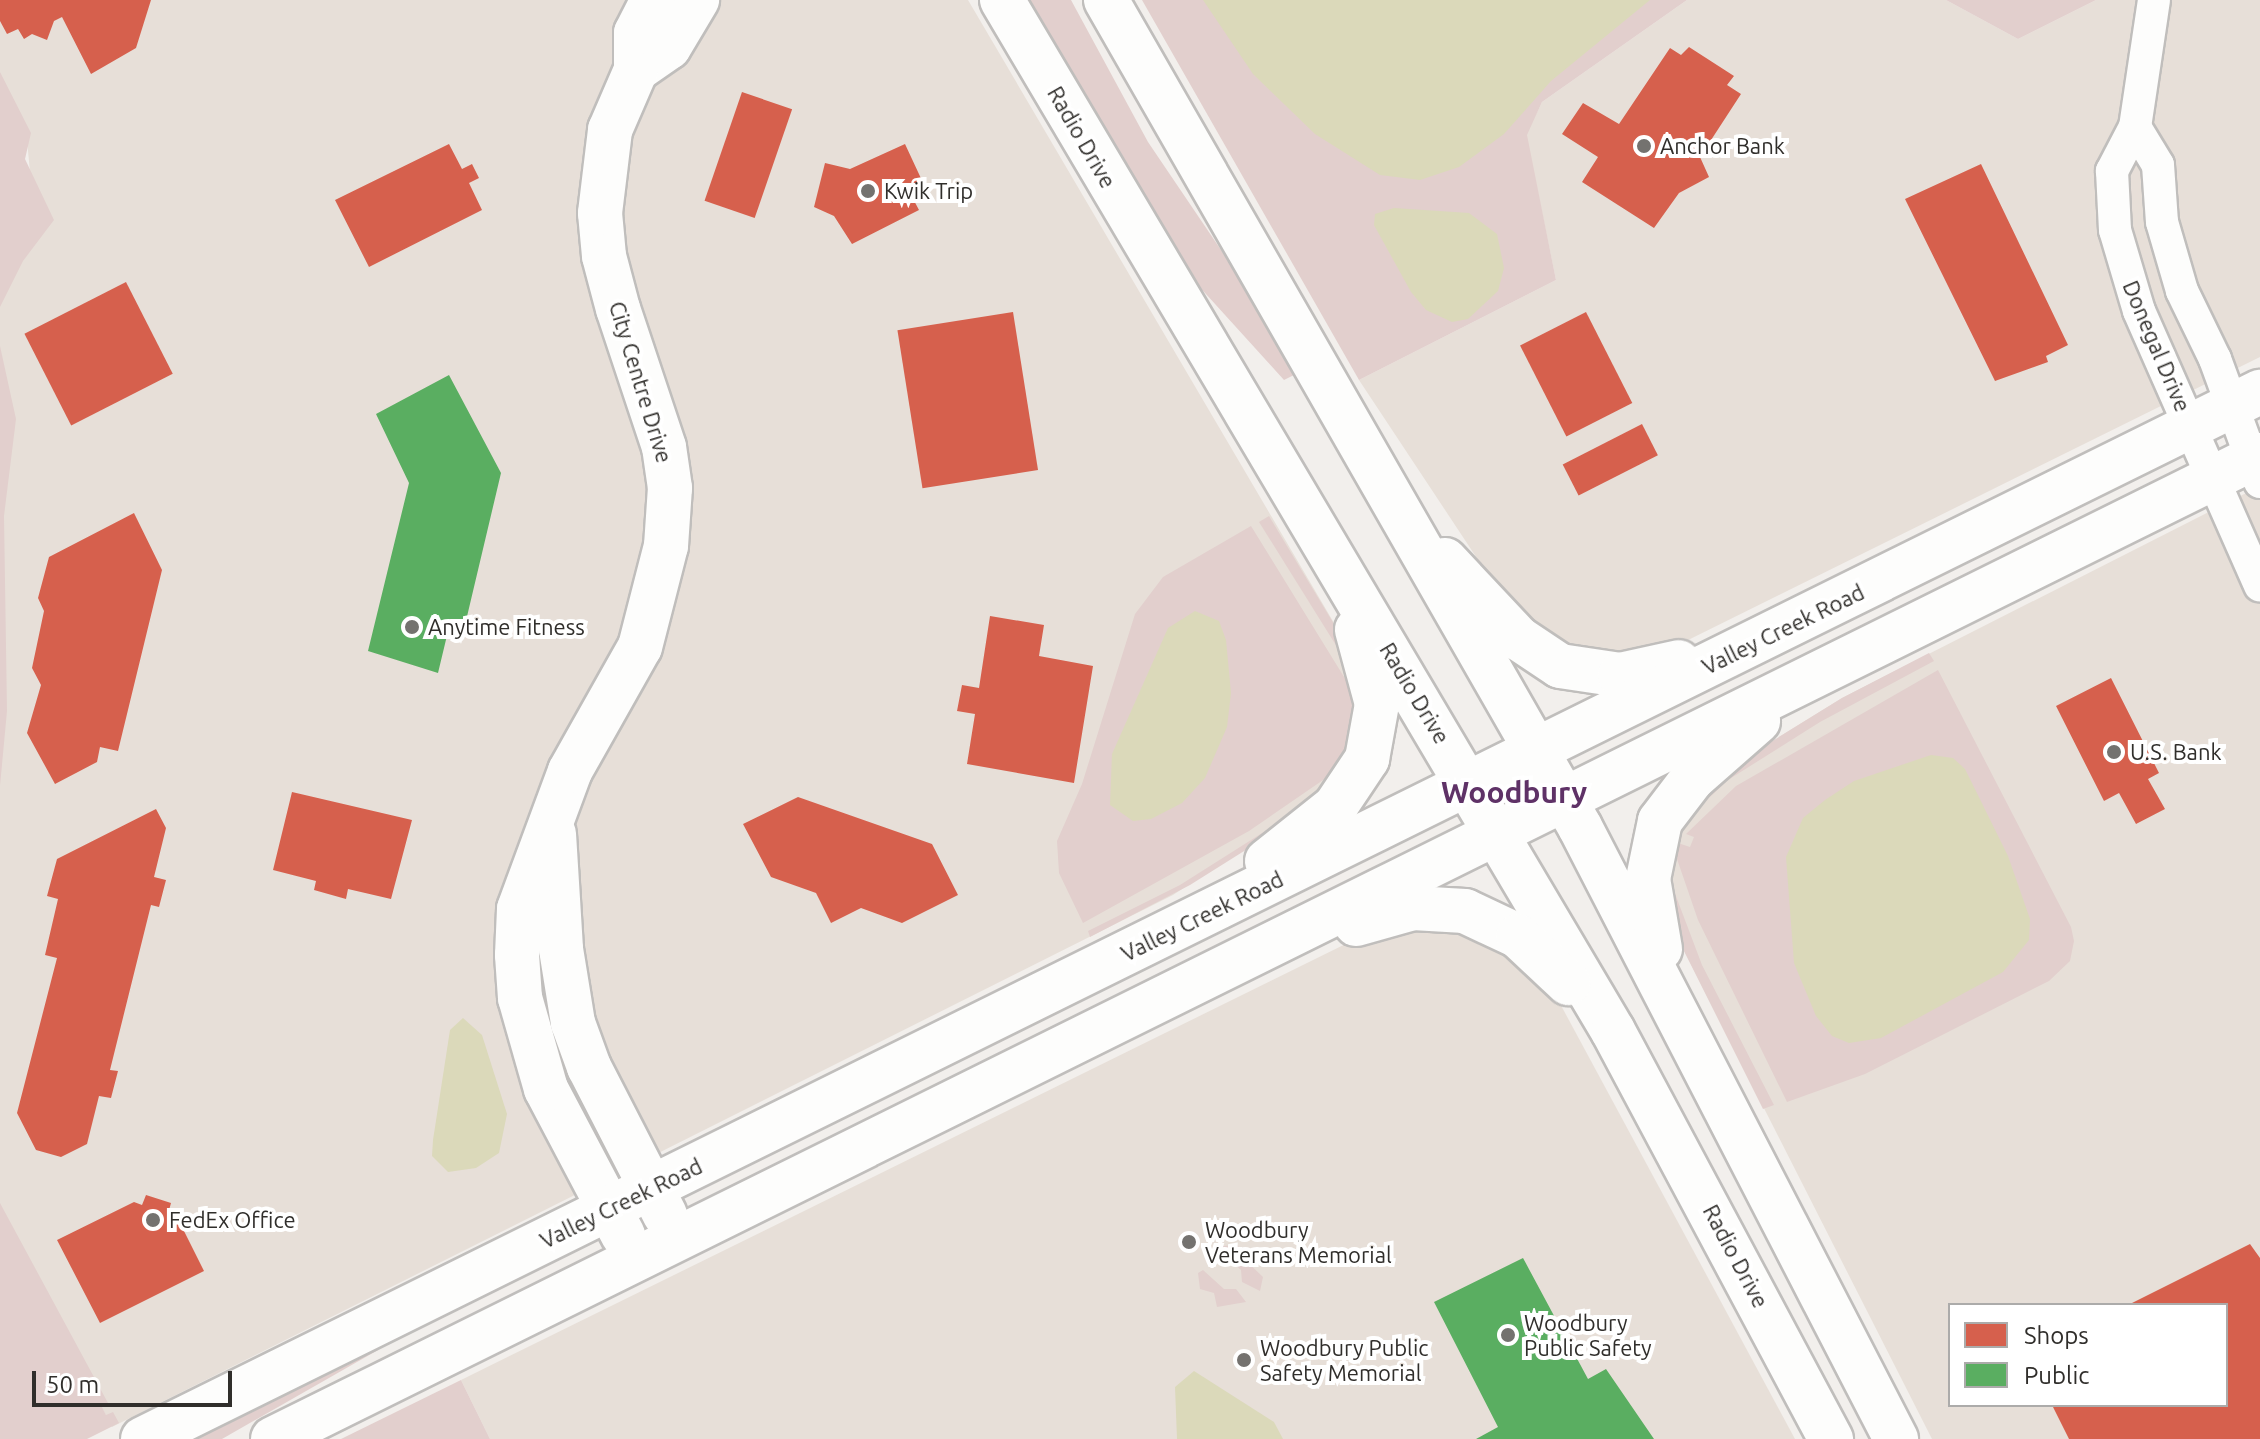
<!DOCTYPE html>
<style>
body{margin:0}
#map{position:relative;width:2260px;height:1439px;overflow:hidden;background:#f2efec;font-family:Ubuntu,sans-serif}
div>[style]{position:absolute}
.built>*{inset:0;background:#e7dfd8}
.green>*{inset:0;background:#e2cfcd}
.water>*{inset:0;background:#dbd9ba}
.shops>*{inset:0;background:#d6604d;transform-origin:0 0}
.public>*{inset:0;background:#5aae61}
.roads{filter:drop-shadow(2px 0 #c0bebc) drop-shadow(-2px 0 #c0bebc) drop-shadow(0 2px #c0bebc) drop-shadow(0 -2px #c0bebc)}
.street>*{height:32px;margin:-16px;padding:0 16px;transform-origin:16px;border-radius:16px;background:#fdfdfc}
.secondary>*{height:44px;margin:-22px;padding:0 22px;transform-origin:22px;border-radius:22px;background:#fdfdfc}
.dots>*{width:22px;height:22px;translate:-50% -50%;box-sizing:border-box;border:4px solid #fff;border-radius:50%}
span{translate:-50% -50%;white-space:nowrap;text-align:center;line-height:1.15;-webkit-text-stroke:8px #fff;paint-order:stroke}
.street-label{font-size:22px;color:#302e2b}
.poi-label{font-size:22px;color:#302e2b}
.left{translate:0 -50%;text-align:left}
.district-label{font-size:30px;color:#5f3267;font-weight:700}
.legend{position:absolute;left:1948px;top:1303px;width:280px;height:104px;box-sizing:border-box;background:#fff;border:2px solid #acabaa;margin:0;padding:10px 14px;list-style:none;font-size:24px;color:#302e2b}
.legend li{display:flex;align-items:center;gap:16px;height:40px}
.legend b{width:40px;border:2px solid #acabaa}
.scale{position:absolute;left:32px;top:1371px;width:200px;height:36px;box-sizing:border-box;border:4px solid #302e2b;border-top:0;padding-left:10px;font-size:24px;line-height:28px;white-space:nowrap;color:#302e2b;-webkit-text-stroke:6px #fff;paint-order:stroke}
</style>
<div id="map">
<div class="built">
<div style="clip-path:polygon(0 0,968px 0,1344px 640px,1364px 697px,1333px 790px,1173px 895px,112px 1427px,0 1210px,0 232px,30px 172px,27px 140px,0 79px)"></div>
<div style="clip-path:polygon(1687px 0,1946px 0,2018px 39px,2096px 0,2260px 0,2260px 357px,1674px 647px,1656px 655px,1567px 655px,1502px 596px,1359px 380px,1556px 280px,1526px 135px,1542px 102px)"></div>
<div style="clip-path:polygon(evenodd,2260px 486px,2260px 1439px,1932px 1439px,1671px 925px,1665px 849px,1716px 776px,1842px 698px,2260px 486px,1950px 1305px,2226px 1305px,2226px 1405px,1950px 1405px,1950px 1305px)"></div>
<div style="clip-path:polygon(1378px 928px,1480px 929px,1557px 998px,1795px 1439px,490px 1439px,461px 1380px)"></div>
</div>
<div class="green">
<div style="clip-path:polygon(1025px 0,1071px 0,1148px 142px,1265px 315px,1296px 374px,1284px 380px,1176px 261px)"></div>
<div style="clip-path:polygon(1142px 0,1687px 0,1542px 102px,1527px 135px,1556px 280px,1359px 380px)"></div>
<div style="clip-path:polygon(1946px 0,2096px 0,2018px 39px)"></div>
<div style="clip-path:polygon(0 72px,31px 133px,25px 159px,54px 220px,23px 261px,0 307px)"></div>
<div style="clip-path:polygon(0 346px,16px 419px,4px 516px,7px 711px,0 786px)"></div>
<div style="clip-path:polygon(1269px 516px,1352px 654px,1352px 671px,1259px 522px)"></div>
<div style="clip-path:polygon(1251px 526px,1349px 685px,1354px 715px,1343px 755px,1326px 778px,1249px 831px,1083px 923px,1059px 873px,1057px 841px,1082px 784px,1135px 614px,1163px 577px)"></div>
<div style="clip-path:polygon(1929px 653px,1934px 661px,1820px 722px,1728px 780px,1678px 827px,1716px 776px,1842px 698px)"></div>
<div style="clip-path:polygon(1938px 670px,2071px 927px,2074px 941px,2070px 961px,2049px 981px,1865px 1074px,1787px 1102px,1698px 920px,1677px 859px,1678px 843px,1690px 847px,1694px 837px,1686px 834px,1736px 786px)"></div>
<div style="clip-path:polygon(1303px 807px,1308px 811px,1190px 885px,1090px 937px,1088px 931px,1180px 885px)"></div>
<div style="clip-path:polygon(1668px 875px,1702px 965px,1774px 1105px,1763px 1109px,1671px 925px)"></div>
<div style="clip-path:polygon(0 1203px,108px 1403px,102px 1407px,106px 1415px,113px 1412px,119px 1423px,87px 1439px,0 1439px)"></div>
<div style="clip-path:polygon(1238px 1245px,1241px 1256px,1263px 1277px,1260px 1291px,1242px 1282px,1241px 1270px,1220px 1251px,1222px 1246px)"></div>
<div style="clip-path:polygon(1203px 1270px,1224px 1289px,1236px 1289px,1246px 1302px,1217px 1307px,1214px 1293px,1200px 1289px,1198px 1273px)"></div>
<div style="clip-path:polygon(376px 1344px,378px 1350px,222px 1439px,184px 1439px)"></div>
<div style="clip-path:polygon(461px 1380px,490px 1439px,341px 1439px)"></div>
</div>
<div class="water">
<div style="clip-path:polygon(1203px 0,1650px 0,1551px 81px,1504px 134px,1459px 167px,1420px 180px,1380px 175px,1315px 134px,1253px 74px)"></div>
<div style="clip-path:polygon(1394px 208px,1469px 213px,1497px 234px,1504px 268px,1498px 291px,1468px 319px,1452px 322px,1426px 310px,1411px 292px,1374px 225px,1375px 214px)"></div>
<div style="clip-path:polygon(1195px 611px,1219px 621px,1226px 640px,1231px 693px,1227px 727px,1205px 778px,1182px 803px,1151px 819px,1133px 821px,1110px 805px,1112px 754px,1168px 628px)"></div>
<div style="clip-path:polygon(1931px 755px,1953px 758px,1965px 769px,2008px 856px,2030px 919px,2029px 940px,2003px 972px,1881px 1038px,1849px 1043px,1832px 1036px,1816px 1016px,1794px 963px,1786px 857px,1803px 818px,1825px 800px,1854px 781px)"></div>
<div style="clip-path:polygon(463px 1018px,482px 1035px,507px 1114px,499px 1153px,476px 1168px,448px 1172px,432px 1156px,433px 1140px,450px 1030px)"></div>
<div style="clip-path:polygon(1194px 1371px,1274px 1422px,1283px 1439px,1177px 1439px,1175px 1387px)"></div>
</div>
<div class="shops">
<div style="clip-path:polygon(0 0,151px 0,136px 48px,91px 74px,62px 17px,54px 21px,47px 40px,32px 34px,24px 39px,18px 29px,7px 34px,0 21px)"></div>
<div style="clip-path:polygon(1689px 47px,1734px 76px,1727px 85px,1741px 94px,1700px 157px,1709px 177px,1679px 193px,1654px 228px,1582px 182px,1598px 157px,1562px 134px,1583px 103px,1619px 124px,1670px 48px,1681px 55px)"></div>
<div style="left:742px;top:92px;width:53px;height:115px;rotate:19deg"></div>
<div style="clip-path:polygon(449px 144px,462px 169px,472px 164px,479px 178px,469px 183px,482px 210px,369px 267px,335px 200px)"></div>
<div style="clip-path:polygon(905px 144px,925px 187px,911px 195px,919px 210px,852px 244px,834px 216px,814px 207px,825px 163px,850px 169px)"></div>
<div style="clip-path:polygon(1981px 164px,2068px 345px,2046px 356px,2048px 362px,1995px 381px,1905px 199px)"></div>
<div style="left:126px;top:282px;width:103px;height:114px;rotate:63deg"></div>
<div style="left:1013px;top:312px;width:160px;height:117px;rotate:81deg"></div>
<div style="left:1586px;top:312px;width:102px;height:74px;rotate:63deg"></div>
<div style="left:1642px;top:424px;width:35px;height:89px;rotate:63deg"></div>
<div style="clip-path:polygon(134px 513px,162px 570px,118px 751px,100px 747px,97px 762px,55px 784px,27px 733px,41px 685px,32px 668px,44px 611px,38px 598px,49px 557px)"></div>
<div style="clip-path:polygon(990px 616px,1044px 625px,1039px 656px,1093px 666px,1074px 783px,967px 764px,975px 714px,957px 711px,962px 685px,979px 688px)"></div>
<div style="clip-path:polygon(2111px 678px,2159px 773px,2148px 779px,2165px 809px,2136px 824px,2119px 793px,2104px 801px,2056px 706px)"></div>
<div style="clip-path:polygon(292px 792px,412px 820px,391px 899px,348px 889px,346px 899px,314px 890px,316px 881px,273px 870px)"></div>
<div style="clip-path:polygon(798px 797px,932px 844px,958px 895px,902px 923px,861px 908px,831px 923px,816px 893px,771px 877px,743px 824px)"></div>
<div style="clip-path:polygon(156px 809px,166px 828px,154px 877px,166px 880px,159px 907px,151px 905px,110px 1070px,118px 1071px,111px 1098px,99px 1096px,87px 1144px,61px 1157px,36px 1150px,17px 1113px,57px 958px,45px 955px,58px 899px,47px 896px,57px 859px)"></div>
<div style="clip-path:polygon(146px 1195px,171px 1203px,168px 1214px,177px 1217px,204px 1271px,100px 1323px,57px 1240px,134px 1202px,142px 1205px)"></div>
<div style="clip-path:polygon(2250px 1244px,2260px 1258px,2260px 1439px,2069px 1439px,2052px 1405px,2226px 1405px,2226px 1305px,2128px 1305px)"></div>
</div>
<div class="public">
<div style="clip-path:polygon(449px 375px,501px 473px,465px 625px,450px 623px,438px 673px,368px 651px,409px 483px,376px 414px)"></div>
<div style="clip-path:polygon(1523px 1258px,1588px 1379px,1606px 1369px,1654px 1439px,1476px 1439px,1498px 1427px,1434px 1302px)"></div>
</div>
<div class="roads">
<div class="street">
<div style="left:2154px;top:0;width:128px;rotate:98.5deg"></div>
<div style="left:2135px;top:127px;width:50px;rotate:117.6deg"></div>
<div style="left:2112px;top:171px;width:59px;rotate:87.1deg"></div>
<div style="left:2115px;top:230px;width:84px;rotate:73.5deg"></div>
<div style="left:2139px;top:311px;width:300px;rotate:66.2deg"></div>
<div style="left:2135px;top:127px;width:44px;rotate:58.8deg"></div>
<div style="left:2158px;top:165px;width:57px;rotate:86deg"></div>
<div style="left:2162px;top:222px;width:72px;rotate:73.8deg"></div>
<div style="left:2182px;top:291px;width:76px;rotate:64.1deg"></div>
<div style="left:2215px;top:359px;width:131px;rotate:69.9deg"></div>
</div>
<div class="secondary">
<div style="left:1002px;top:0;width:1198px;rotate:59.35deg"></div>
<div style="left:1613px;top:1031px;width:463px;rotate:61.9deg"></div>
<div style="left:1106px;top:0;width:953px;rotate:60.18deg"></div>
<div style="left:1580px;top:827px;width:689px;rotate:62.69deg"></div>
<div style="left:636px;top:70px;width:40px;rotate:-34.9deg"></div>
<div style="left:669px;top:47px;width:55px;rotate:-59.2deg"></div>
<div style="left:1445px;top:560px;width:107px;rotate:46.9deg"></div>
<div style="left:1518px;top:638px;width:50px;rotate:33.7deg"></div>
<div style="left:1560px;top:666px;width:61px;rotate:8.5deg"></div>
<div style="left:1620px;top:675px;width:60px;rotate:-12.4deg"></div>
<div style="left:554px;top:834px;width:115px;rotate:86.5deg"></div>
<div style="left:561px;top:949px;width:75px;rotate:80.8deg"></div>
<div style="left:573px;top:1023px;width:47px;rotate:70deg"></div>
<div style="left:589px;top:1067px;width:166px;rotate:62.8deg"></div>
<div style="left:1267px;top:861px;width:87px;rotate:-38.5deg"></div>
<div style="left:1335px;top:807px;width:58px;rotate:-56.3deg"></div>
<div style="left:1367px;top:759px;width:56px;rotate:-79.7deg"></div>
<div style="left:1377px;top:704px;width:77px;rotate:-105.1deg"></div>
<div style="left:1356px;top:924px;width:59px;rotate:-15.7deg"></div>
<div style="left:1413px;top:908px;width:52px;rotate:3.3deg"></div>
<div style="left:1465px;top:911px;width:59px;rotate:25.3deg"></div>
<div style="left:1518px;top:936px;width:69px;rotate:43.2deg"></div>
<div style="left:1660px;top:949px;width:71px;rotate:-99.7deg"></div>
<div style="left:1648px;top:879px;width:59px;rotate:-78.3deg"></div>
<div style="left:1660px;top:821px;width:53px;rotate:-52.7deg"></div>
<div style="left:1692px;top:779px;width:88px;rotate:-41.3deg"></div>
<div style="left:623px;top:1235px;width:165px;rotate:-117.8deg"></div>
<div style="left:546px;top:1089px;width:95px;rotate:-105.9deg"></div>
<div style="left:520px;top:998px;width:43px;rotate:-94deg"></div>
<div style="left:517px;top:955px;width:46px;rotate:-87.5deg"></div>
<div style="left:519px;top:909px;width:147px;rotate:-69.7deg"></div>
<div style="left:570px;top:771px;width:142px;rotate:-60.6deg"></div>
<div style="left:640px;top:647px;width:104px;rotate:-75.6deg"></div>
<div style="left:666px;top:546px;width:58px;rotate:-86.1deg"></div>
<div style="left:670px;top:488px;width:41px;rotate:-98.3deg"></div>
<div style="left:664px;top:447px;width:145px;rotate:-108.4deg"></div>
<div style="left:618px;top:309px;width:55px;rotate:-104.8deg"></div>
<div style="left:604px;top:256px;width:43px;rotate:-95.3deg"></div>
<div style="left:600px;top:213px;width:84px;rotate:-83.1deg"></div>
<div style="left:610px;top:130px;width:65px;rotate:-66.6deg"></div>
<div style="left:636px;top:70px;width:37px;rotate:-90deg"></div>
<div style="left:636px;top:33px;width:37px;rotate:-63deg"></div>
<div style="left:143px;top:1439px;width:2362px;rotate:-26.32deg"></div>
<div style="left:273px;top:1439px;width:2217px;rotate:-26.35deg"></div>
</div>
</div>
<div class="dots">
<div style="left:1644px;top:146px;background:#74726f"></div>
<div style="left:868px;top:191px;background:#74726f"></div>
<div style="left:412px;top:627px;background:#74726f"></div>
<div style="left:2114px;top:752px;background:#74726f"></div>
<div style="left:153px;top:1220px;background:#74726f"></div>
<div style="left:1189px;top:1242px;background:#74726f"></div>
<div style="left:1508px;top:1335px;background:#74726f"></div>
<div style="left:1244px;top:1360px;background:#74726f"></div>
</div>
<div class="street-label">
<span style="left:1082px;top:137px;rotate:60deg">Radio Drive</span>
<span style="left:2157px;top:346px;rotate:67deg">Donegal Drive</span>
<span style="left:641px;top:382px;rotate:73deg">City Centre Drive</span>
<span style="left:1783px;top:629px;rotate:-26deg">Valley Creek Road</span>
<span style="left:1415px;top:693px;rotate:59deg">Radio Drive</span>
<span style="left:1202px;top:916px;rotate:-26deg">Valley Creek Road</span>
<span style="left:621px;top:1203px;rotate:-26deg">Valley Creek Road</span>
<span style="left:1736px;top:1256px;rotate:62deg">Radio Drive</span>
</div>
<div class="poi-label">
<span class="left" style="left:1660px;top:146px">Anchor Bank</span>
<span class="left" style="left:884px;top:191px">Kwik Trip</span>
<span class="left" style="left:428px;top:627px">Anytime Fitness</span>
<span class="left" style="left:2130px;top:752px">U.S. Bank</span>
<span class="left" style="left:169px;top:1220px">FedEx Office</span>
<span class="left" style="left:1205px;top:1242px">Woodbury<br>Veterans Memorial</span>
<span class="left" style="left:1524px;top:1335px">Woodbury<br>Public Safety</span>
<span class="left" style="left:1260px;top:1360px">Woodbury Public<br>Safety Memorial</span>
</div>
<div class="district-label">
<span style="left:1514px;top:792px">Woodbury</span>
</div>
<ul class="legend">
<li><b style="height:22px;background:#d6604d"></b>Shops</li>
<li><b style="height:22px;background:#5aae61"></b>Public</li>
</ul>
<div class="scale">50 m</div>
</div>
